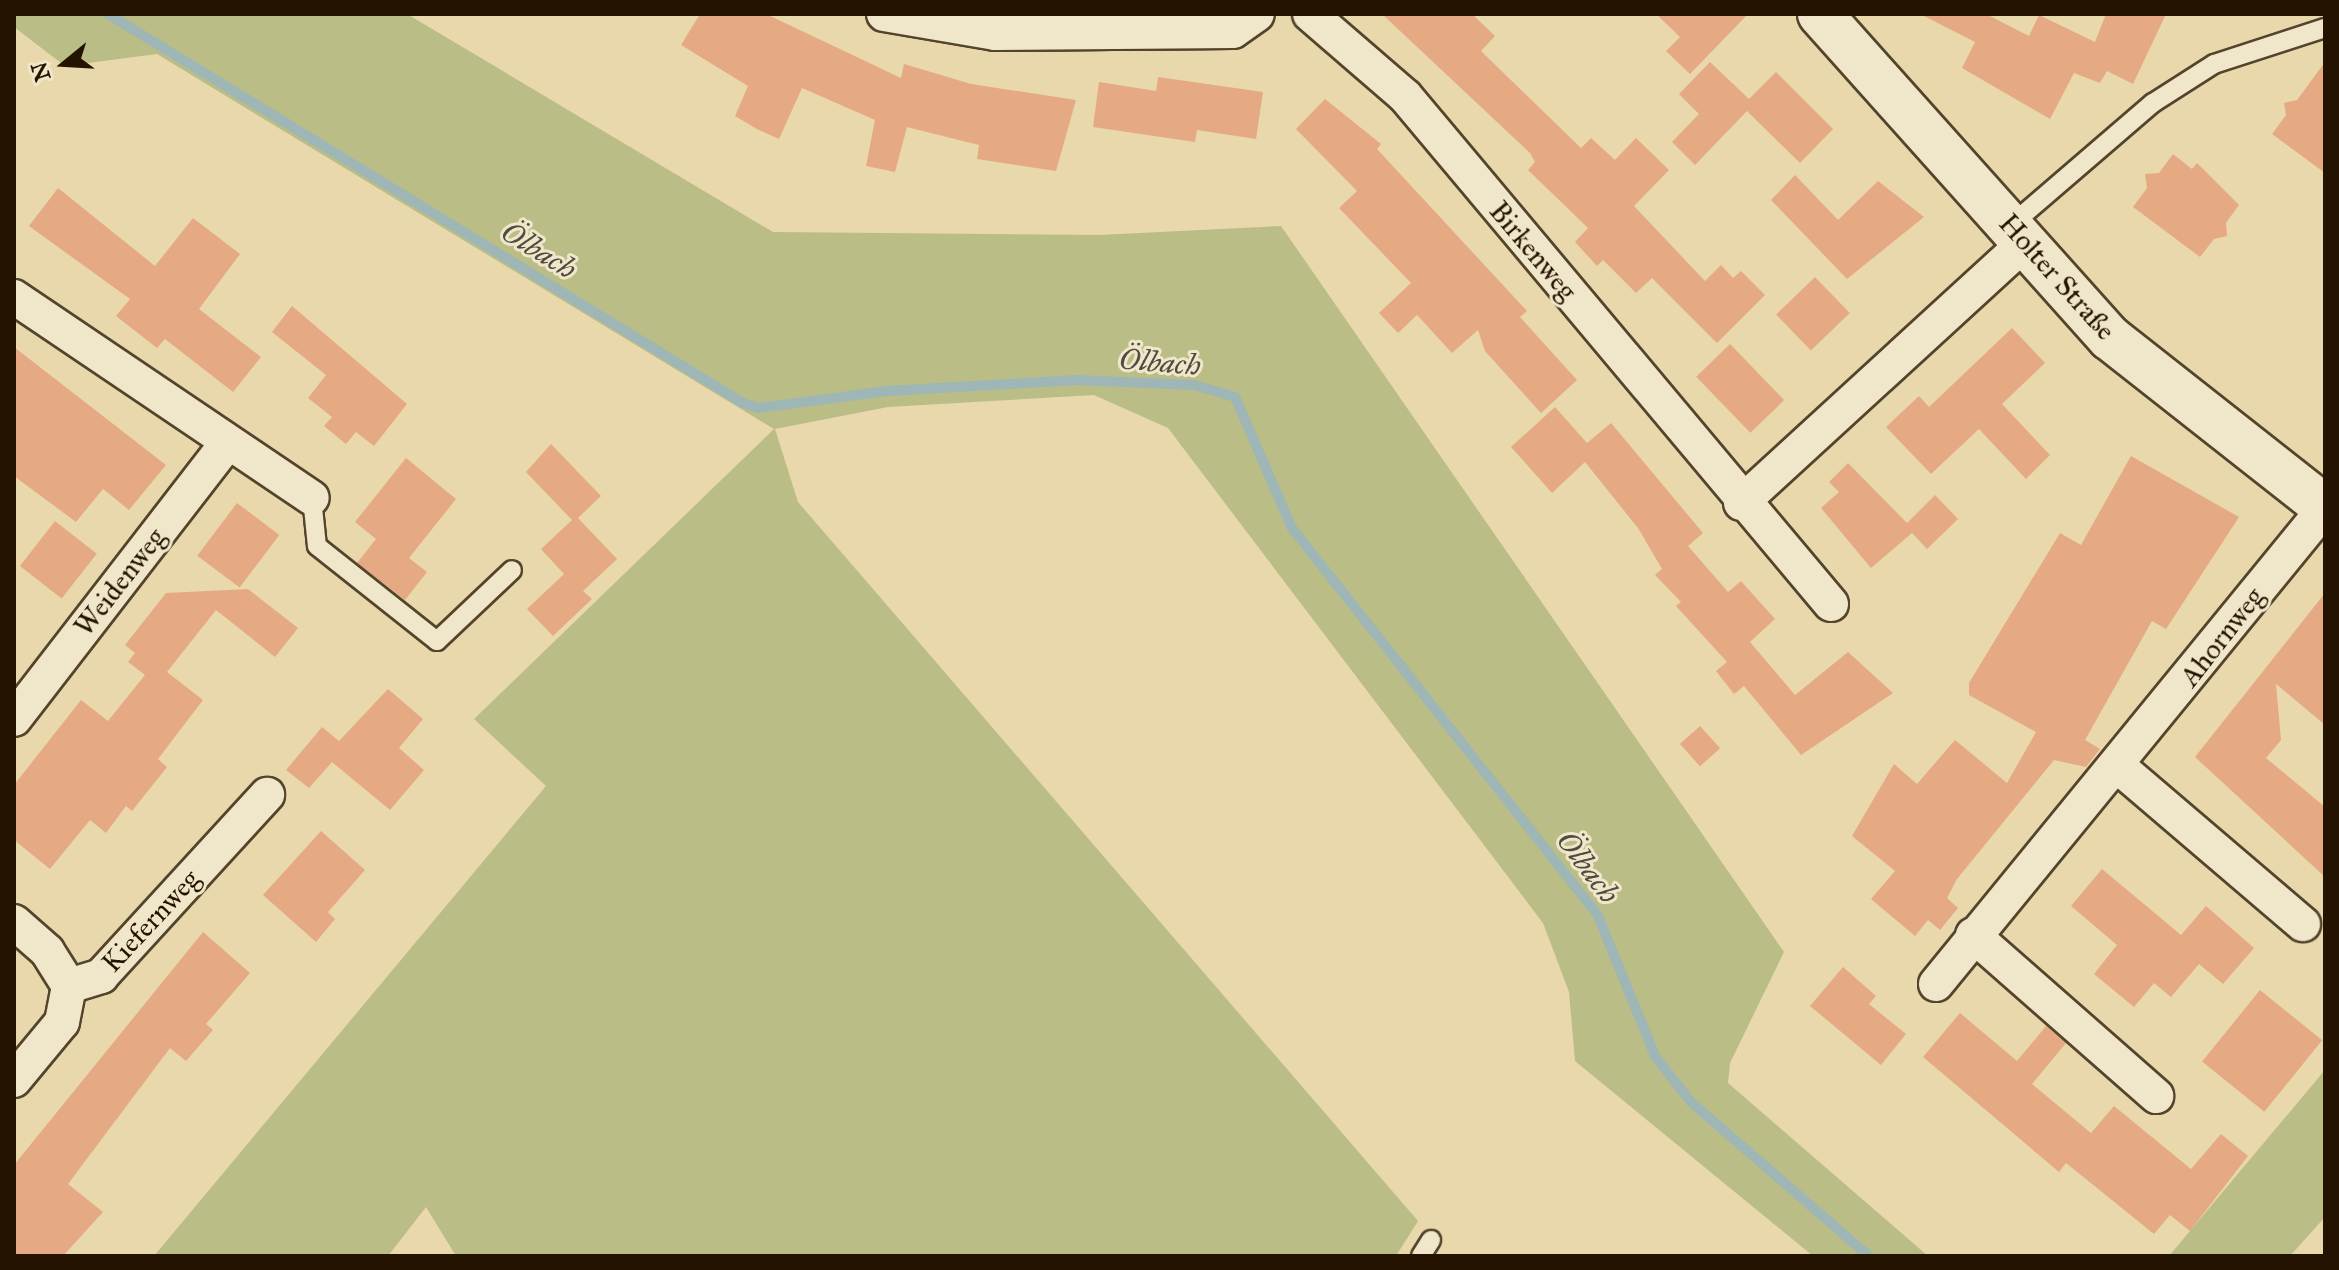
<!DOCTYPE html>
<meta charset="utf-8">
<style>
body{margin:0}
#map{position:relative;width:2339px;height:1270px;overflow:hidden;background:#e8d8ac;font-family:"IM FELL Great Primer",serif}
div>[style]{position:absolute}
.green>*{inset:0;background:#babd86}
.stream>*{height:10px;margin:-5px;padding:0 5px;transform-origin:5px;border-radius:5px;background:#9eb6b6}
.building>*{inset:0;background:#e5aa83;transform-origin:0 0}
.roads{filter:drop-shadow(2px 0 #54442b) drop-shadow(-2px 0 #54442b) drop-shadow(0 2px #54442b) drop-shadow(0 -2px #54442b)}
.lane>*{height:18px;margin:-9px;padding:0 9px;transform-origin:9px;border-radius:9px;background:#f0e6c9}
.street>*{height:34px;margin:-17px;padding:0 17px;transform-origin:17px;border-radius:17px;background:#f0e6c9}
.secondary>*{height:44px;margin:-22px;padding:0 22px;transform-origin:22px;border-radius:22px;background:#f0e6c9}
span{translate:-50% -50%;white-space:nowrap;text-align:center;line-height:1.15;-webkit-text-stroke:6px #f0e6c9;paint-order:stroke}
.street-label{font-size:28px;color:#231300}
.water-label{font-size:30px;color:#4e4c40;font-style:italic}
.frame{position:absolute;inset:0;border:16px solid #231300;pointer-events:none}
.north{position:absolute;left:24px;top:24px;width:80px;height:80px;-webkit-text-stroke:6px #f0e6c9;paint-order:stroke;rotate:252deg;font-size:22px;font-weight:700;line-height:32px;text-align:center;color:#231300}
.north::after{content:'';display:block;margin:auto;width:28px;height:36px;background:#231300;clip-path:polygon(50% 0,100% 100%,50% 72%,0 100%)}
</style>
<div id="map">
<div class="green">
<div style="clip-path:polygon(14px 14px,407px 14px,773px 232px,1099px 235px,1281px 226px,1784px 952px,1730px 1063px,1728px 1083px,1928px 1256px,1813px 1256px,1575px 1061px,1569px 992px,1543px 923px,1168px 428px,1094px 395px,888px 407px,775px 429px,798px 502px,1418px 1221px,1396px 1256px,456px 1256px,426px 1207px,388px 1256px,154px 1256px,546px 786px,474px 719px,774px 429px,157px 54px,65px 66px,14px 27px)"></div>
<div style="clip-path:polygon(2325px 1070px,2325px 1217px,2290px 1256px,2169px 1256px)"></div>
</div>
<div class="stream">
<div style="left:108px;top:14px;width:745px;rotate:31.49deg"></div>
<div style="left:743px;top:403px;width:16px;rotate:18deg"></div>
<div style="left:758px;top:408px;width:130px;rotate:-7.5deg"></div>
<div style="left:887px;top:391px;width:190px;rotate:-3.3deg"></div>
<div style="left:1077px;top:380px;width:117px;rotate:2.4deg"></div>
<div style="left:1194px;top:385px;width:43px;rotate:16.3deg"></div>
<div style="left:1235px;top:397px;width:143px;rotate:66.5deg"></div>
<div style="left:1292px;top:528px;width:494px;rotate:51.7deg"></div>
<div style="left:1598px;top:916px;width:151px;rotate:67.8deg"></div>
<div style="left:1655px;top:1056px;width:58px;rotate:52deg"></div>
<div style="left:1691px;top:1102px;width:235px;rotate:40.9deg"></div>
</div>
<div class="building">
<div style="clip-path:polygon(700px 14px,766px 14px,901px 78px,904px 64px,971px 84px,1076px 100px,1056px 171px,977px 159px,979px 145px,907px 127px,895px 172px,866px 166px,875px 120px,802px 88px,779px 139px,757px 129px,735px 116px,748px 86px,681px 45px)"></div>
<div style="clip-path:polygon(1382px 14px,1472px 14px,1495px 36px,1481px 51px,1581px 148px,1591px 138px,1615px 160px,1636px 138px,1669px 170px,1634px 206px,1705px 281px,1721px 265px,1733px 278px,1741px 271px,1765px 295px,1717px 343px,1652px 278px,1636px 293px,1603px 260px,1597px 266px,1575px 242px,1588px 228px,1528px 170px,1535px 162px,1530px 153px)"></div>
<div style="clip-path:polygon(1656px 14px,1748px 14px,1690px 74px,1666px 51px,1680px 37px)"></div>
<div style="clip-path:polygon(1920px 14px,1986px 14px,2029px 36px,2039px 15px,2095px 42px,2106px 14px,2166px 14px,2133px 84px,2107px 71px,2100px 83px,2074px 73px,2050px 119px,1962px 68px,1975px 42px)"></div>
<div style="clip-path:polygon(1710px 62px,1749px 99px,1776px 72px,1833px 129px,1800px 163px,1747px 111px,1695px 165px,1672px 142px,1699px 114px,1679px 94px)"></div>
<div style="clip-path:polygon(2325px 62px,2325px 173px,2272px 134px,2286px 115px,2284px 103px,2297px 100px)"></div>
<div style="clip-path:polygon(1158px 77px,1263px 92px,1256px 139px,1197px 130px,1195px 142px,1093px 127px,1099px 82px,1156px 91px)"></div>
<div style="clip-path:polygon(1325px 99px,1381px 144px,1377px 149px,1527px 311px,1520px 317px,1577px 380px,1541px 413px,1485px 351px,1478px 330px,1452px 353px,1417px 315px,1398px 333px,1379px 313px,1411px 283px,1339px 208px,1357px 191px,1296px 129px)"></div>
<div style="clip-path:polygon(2173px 154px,2192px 169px,2197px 163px,2239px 205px,2226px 223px,2227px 236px,2214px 239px,2200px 257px,2133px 207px,2147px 188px,2145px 174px,2159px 173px)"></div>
<div style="clip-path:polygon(1795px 175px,1838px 220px,1878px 181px,1924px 217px,1847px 279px,1771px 200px)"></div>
<div style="clip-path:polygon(58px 188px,155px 266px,193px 218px,240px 254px,199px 309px,261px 357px,233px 392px,165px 339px,157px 348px,116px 316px,130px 299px,29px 226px)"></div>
<div style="left:1815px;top:277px;width:50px;height:54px;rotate:46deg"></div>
<div style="clip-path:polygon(292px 306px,407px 404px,374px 446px,356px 432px,346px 444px,324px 426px,332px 417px,308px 398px,326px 375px,272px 332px)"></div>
<div style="clip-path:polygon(2012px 328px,2045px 363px,2002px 404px,2050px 455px,2026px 479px,1979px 429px,1931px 474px,1886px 427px,1919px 396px,1929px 407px)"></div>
<div style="left:1730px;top:344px;width:78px;height:47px;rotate:46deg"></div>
<div style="clip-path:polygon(14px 347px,166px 465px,129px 510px,103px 489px,76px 522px,14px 476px)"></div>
<div style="clip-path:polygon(1555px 407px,1587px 443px,1611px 423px,1703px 533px,1688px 546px,1728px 592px,1741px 581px,1775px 619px,1750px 642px,1795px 695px,1848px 652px,1893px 693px,1801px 755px,1744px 686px,1734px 694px,1716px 671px,1727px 662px,1676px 606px,1681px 602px,1655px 575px,1662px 569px,1638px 528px,1585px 462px,1552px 493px,1511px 447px)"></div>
<div style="clip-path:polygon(551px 444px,601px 496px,578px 518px,617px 559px,583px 591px,592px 599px,553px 636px,527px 609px,564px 574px,541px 549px,572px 520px,526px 472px)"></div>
<div style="clip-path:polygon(2131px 456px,2239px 517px,2166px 629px,2152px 621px,2085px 740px,2100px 749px,2086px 767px,2054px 760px,1957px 879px,1947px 898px,1958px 908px,1940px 930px,1928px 920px,1915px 936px,1871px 899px,1895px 871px,1852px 836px,1894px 764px,1917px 784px,1955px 740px,2007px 783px,2036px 732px,1969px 695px,1969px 683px,2060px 533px,2081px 545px)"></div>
<div style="clip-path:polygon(406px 458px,456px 499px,409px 558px,427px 572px,405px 600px,357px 563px,376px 539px,355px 522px)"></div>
<div style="clip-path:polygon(1848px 463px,1907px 523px,1935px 495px,1958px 519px,1927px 549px,1912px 533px,1871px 568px,1821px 508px,1839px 492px,1829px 482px)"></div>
<div style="left:237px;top:503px;width:53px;height:66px;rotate:37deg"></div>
<div style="left:55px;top:521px;width:53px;height:57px;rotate:38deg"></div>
<div style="clip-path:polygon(248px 589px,298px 628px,275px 657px,216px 610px,167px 672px,203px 700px,158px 759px,167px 767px,132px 811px,126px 806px,106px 833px,90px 820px,50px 869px,14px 840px,14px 785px,81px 700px,108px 721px,145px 675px,128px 662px,135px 653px,125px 645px,166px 593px)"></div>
<div style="clip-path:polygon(2325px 593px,2325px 725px,2276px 684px,2281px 740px,2266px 758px,2325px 807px,2325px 877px,2195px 757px)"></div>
<div style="clip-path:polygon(388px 689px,423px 719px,399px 748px,424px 770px,390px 810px,332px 762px,309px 788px,286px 770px,322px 727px,339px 741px)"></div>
<div style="left:1700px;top:726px;width:30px;height:27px;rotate:48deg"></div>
<div style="clip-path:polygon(321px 831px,365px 870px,328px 912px,335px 919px,316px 942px,263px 895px)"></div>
<div style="clip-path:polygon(2102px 869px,2181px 935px,2206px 906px,2254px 948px,2223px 984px,2199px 964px,2171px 997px,2154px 983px,2134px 1007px,2094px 974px,2117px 945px,2071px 906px)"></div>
<div style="clip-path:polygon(203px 932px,250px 973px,206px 1024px,213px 1030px,186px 1061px,170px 1048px,68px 1184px,103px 1212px,63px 1256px,14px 1256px,14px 1165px)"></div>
<div style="clip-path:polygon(1843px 967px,1876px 996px,1869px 1004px,1906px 1034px,1881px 1065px,1810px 1006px)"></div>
<div style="left:2260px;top:990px;width:80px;height:92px;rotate:39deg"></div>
<div style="clip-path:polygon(1960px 1013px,2017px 1061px,2046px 1026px,2066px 1043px,2032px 1084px,2091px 1133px,2114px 1106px,2191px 1169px,2221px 1134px,2248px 1156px,2190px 1231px,2170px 1215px,2154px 1234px,2066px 1163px,2059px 1172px,1923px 1057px)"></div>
</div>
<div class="roads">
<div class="lane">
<div style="left:2011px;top:225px;width:187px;rotate:-40.7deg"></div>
<div style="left:2153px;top:103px;width:72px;rotate:-32.6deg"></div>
<div style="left:2214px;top:64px;width:117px;rotate:-18deg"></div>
<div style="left:312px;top:498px;width:48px;rotate:84.1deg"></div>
<div style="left:317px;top:546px;width:153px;rotate:38.4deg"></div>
<div style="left:437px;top:641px;width:103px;rotate:-43.4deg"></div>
<div style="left:1421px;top:1256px;width:19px;rotate:-58deg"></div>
</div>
<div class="street">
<div style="left:884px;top:14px;width:113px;rotate:9.7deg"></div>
<div style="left:995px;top:33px;width:238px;rotate:-0.5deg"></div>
<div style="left:1233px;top:31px;width:29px;rotate:-35deg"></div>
<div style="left:1310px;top:14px;width:125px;rotate:40.8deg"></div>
<div style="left:1405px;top:96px;width:663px;rotate:50.02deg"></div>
<div style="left:14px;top:297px;width:359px;rotate:34deg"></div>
<div style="left:1741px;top:503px;width:386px;rotate:-42.5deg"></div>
<div style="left:14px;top:719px;width:346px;rotate:-52.3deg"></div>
<div style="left:2119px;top:767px;width:242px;rotate:40.5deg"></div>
<div style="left:14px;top:922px;width:44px;rotate:41.3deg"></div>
<div style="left:47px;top:951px;width:41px;rotate:57.8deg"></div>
<div style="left:1973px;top:935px;width:244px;rotate:41.3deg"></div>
<div style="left:1936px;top:984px;width:615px;rotate:-50.74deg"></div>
<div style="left:69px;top:986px;width:34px;rotate:-17deg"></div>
<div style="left:101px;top:976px;width:246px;rotate:-47.5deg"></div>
<div style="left:14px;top:1080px;width:75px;rotate:-50.4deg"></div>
<div style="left:62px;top:1022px;width:37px;rotate:-79deg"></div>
</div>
<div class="secondary">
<div style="left:1820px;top:14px;width:435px;rotate:48.2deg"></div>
<div style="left:2110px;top:338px;width:273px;rotate:38.2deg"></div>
</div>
</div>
<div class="street-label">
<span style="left:1533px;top:251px;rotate:50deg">Birkenweg</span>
<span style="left:2057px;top:277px;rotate:48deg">Holter Straße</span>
<span style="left:120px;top:582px;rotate:-52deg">Weidenweg</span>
<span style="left:2222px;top:637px;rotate:-52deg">Ahornweg</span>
<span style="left:151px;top:921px;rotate:-47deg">Kiefernweg</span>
</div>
<div class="water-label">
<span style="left:539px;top:250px;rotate:32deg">Ölbach</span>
<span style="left:1160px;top:362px;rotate:5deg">Ölbach</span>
<span style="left:1588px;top:867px;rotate:53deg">Ölbach</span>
</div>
<div class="frame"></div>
<div class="north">N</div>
</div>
